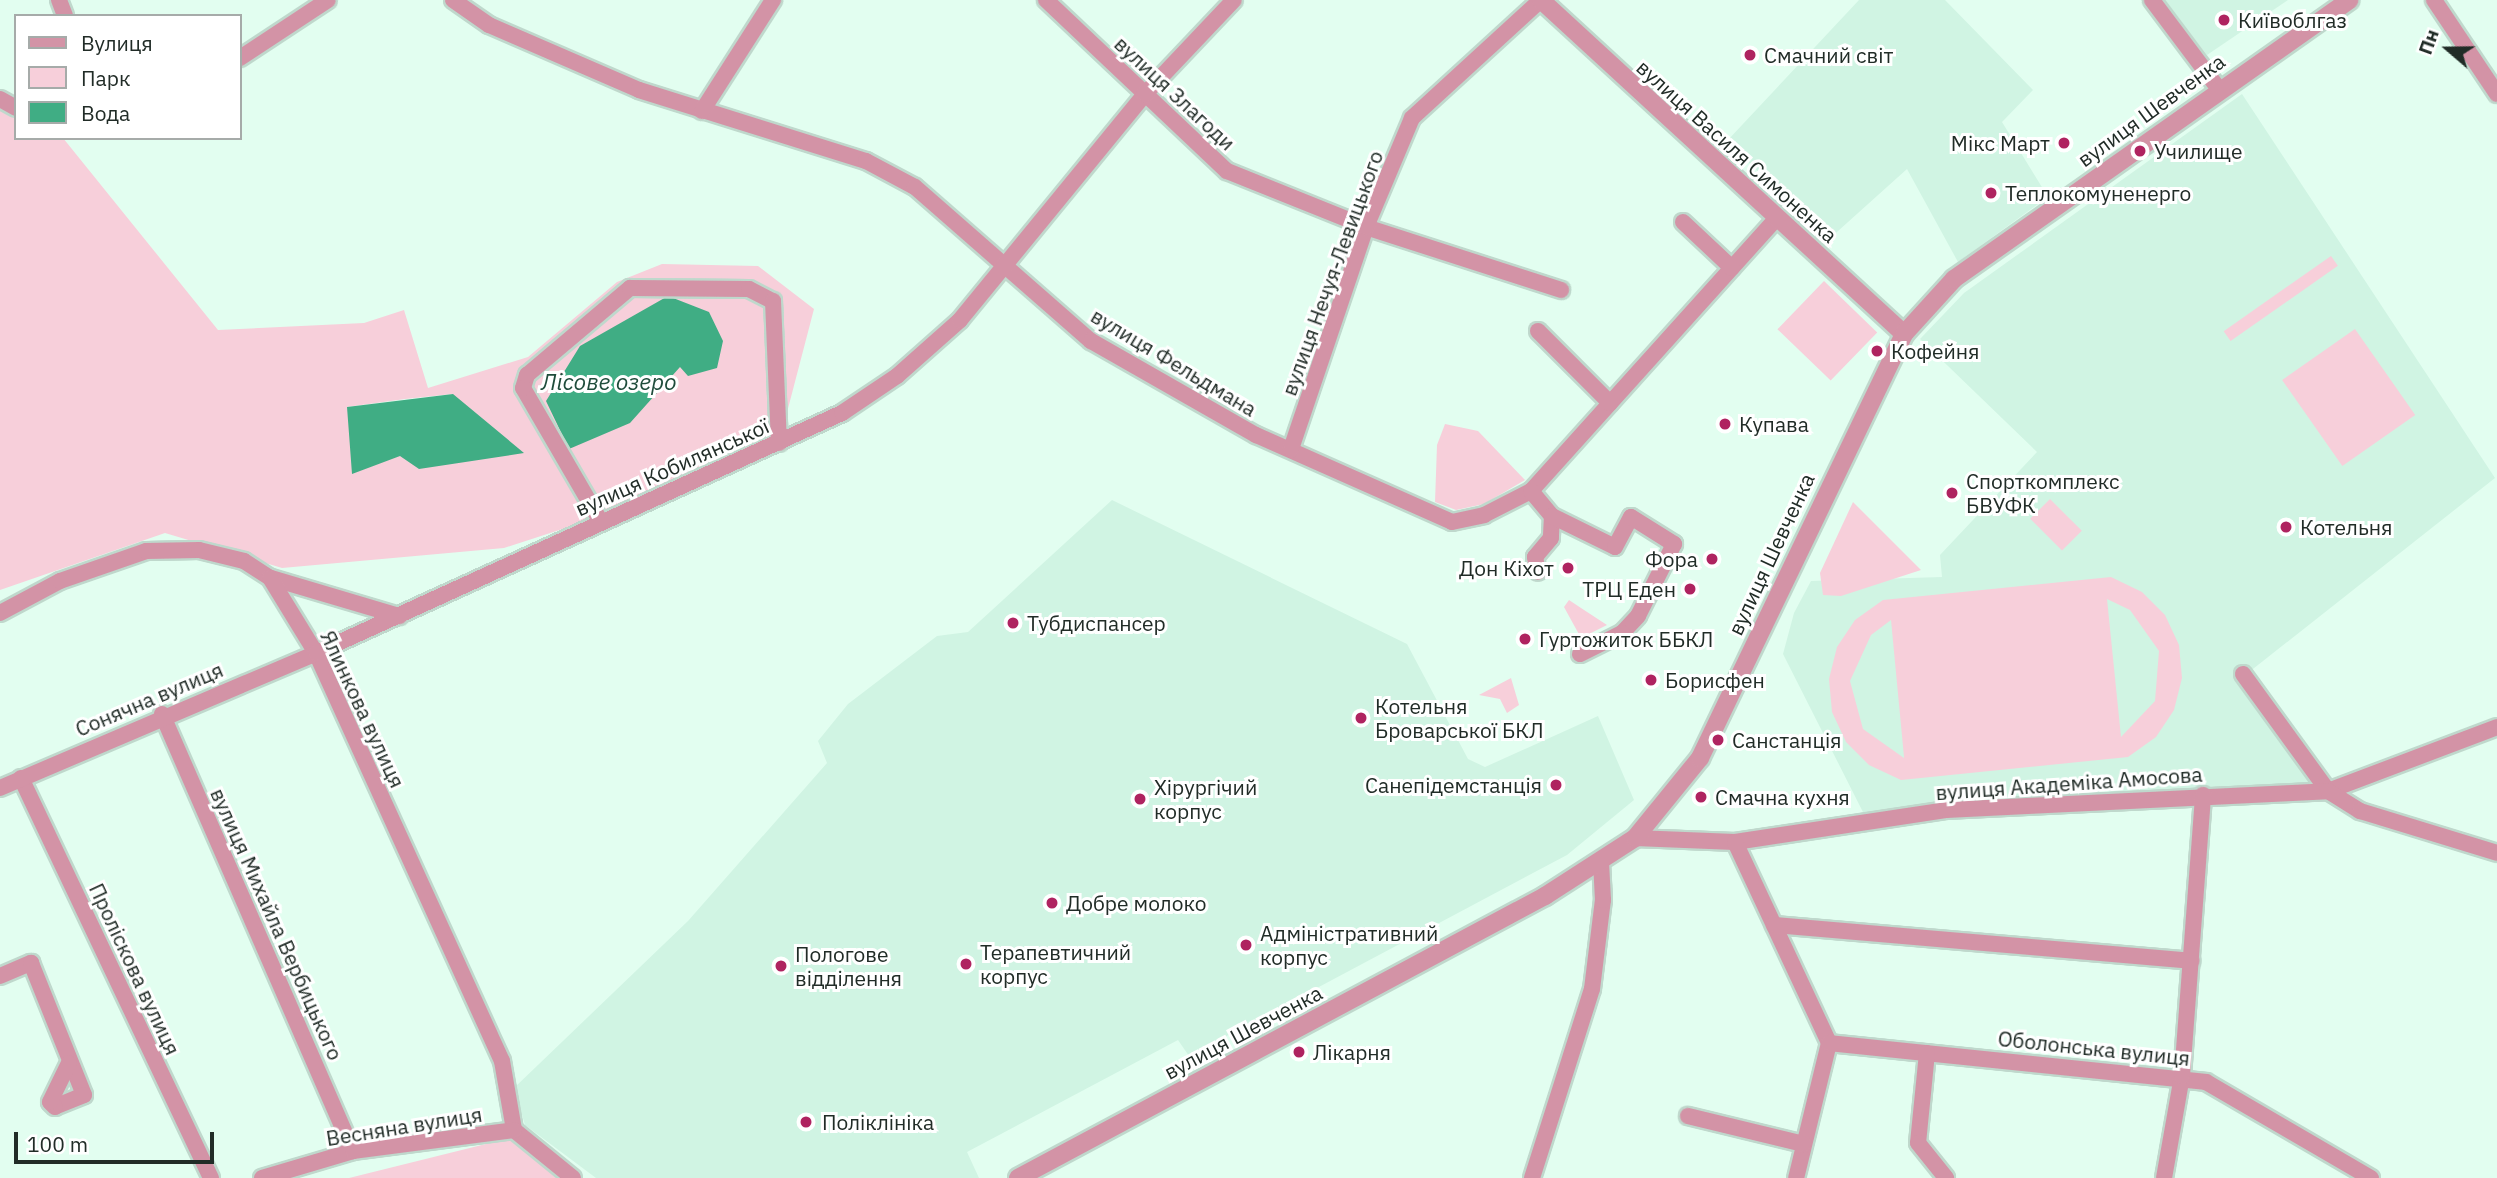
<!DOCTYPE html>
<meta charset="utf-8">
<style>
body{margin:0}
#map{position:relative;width:2497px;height:1178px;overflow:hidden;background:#e2fef0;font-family:"IBM Plex Sans",sans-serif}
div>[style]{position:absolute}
.built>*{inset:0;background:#d0f4e3}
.green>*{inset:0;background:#f7cfda;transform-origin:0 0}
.water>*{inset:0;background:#40ad84}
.roads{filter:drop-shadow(2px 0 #bfd8cc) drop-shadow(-2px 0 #bfd8cc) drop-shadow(0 2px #bfd8cc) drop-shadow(0 -2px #bfd8cc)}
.minor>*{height:16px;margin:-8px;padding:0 8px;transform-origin:8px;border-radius:8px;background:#d393a6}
.tertiary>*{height:18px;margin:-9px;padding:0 9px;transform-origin:9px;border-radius:9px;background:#d393a6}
.dots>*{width:19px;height:19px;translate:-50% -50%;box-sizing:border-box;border:4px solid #fff;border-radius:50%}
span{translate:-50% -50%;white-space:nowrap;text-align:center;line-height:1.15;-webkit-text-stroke:6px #fff;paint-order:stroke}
.poi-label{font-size:21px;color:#212c27}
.left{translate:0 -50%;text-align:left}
.right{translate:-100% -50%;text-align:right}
.street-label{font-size:21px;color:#212c27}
.water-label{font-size:23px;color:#1f4c3b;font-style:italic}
.legend{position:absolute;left:14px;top:14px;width:228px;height:126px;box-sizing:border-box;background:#fff;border:2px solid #a6aba9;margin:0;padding:9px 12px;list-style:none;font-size:21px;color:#212c27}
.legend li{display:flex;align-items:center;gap:14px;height:35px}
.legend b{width:35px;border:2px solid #a6aba9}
.north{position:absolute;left:2413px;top:14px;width:70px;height:70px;-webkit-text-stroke:5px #fff;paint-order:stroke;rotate:290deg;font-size:19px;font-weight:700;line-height:28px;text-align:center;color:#212c27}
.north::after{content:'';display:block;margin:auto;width:24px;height:32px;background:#212c27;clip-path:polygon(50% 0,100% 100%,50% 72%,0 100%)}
.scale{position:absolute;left:14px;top:1132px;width:200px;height:32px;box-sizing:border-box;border:4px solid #212c27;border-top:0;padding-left:9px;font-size:21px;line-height:24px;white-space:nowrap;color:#212c27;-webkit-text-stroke:5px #fff;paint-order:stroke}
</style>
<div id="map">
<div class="built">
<div style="clip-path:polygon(1859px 0,1945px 0,2033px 90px,2002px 122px,2048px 197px,1958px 262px,1907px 169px,1828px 240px,1727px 141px)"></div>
<div style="clip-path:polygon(2163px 0,2288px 0,2207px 55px)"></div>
<div style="clip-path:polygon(2242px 94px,2495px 478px,2239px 680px,2311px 784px,1866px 818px,1783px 654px,1794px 613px,1811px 581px,1942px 577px,1940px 555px,2037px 452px,1920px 339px,1964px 293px)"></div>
<div style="clip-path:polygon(1112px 500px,1407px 644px,1468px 759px,1485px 767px,1598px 716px,1634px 800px,1567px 855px,1189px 1056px,1178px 1040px,967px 1152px,979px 1178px,596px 1178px,525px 1125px,514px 1088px,688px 921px,827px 763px,818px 741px,848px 704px,937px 636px,968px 632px)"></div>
</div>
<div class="green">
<div style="clip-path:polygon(evenodd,0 100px,16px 108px,16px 138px,63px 138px,218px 330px,364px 323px,404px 310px,428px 388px,528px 357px,617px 282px,662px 264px,758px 266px,814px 309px,779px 443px,664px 496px,504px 548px,282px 568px,165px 533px,0 590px,0 100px,453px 394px,419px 469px,347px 407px,405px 399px,453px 394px)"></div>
<div style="left:2331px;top:256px;width:12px;height:131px;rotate:55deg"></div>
<div style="left:1824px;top:281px;width:74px;height:67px;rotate:44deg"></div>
<div style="left:2355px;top:329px;width:105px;height:89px;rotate:55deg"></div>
<div style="clip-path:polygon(1445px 424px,1478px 431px,1525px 480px,1484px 504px,1456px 510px,1435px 502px,1437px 445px)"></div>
<div style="left:2050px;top:499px;width:45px;height:28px;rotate:45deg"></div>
<div style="clip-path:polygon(1853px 502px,1921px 570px,1841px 596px,1823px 595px,1820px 573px)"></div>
<div style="clip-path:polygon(evenodd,2111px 577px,2142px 592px,2165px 615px,2179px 645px,2182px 678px,2174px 710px,2156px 737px,2128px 757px,1901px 780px,1869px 765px,1846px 742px,1832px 712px,1829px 679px,1837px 647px,1855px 620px,1883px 600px,2111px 577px,2107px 599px,2130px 610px,2159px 651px,2155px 701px,2121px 737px,2107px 599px,2111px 577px,1891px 620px,1904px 757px,1904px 758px,1863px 729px,1850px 681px,1871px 635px,1891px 620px)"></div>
<div style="clip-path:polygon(1569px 600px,1581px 608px,1607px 625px,1581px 638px,1564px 607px)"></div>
<div style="clip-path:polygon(1511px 678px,1519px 705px,1507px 713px,1500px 699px,1479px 695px)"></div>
<div style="clip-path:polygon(510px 1138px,558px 1178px,349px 1178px)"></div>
</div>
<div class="water">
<div style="clip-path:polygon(668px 296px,709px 312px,723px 341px,717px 368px,688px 376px,680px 367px,630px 423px,569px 449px,546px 401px,580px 346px)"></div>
<div style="clip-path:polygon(453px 394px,524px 453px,419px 469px,400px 456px,352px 474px,347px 407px)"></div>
</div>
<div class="roads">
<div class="minor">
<div style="left:59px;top:0;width:17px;rotate:69deg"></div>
<div style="left:453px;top:0;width:44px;rotate:34.8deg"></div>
<div style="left:489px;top:25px;width:163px;rotate:23.4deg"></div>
<div style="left:639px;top:90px;width:238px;rotate:17.4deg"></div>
<div style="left:866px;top:161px;width:55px;rotate:28deg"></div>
<div style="left:915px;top:187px;width:234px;rotate:41.2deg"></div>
<div style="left:1091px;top:341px;width:190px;rotate:29.7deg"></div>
<div style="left:1256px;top:435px;width:214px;rotate:23.9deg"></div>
<div style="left:1452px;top:522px;width:33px;rotate:-12deg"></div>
<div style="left:1484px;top:515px;width:53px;rotate:-27.1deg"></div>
<div style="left:1531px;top:491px;width:367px;rotate:-48deg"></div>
<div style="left:1046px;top:0;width:249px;rotate:43.4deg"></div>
<div style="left:1227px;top:171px;width:150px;rotate:21.9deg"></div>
<div style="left:1366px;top:227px;width:205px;rotate:17.9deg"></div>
<div style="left:2152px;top:0;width:110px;rotate:53.1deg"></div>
<div style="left:2434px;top:0;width:113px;rotate:56.2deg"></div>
<div style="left:240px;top:58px;width:105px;rotate:-33.4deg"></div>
<div style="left:0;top:99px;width:18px;rotate:29deg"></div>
<div style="left:702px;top:111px;width:132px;rotate:-57.4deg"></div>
<div style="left:1683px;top:222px;width:67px;rotate:43.2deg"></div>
<div style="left:1538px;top:331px;width:102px;rotate:45deg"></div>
<div style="left:1291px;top:449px;width:234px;rotate:-71.3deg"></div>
<div style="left:1366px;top:227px;width:118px;rotate:-67.1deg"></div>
<div style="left:1412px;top:118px;width:175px;rotate:-42.5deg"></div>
<div style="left:1531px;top:491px;width:33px;rotate:50deg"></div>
<div style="left:1552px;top:516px;width:22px;rotate:93deg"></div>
<div style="left:1551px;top:538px;width:25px;rotate:130deg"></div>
<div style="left:1535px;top:557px;width:15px;rotate:79deg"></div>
<div style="left:1552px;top:516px;width:70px;rotate:26.2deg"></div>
<div style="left:1615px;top:547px;width:34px;rotate:-62deg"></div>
<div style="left:1631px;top:517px;width:51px;rotate:32.1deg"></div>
<div style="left:1674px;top:544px;width:80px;rotate:116.6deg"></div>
<div style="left:1638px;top:616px;width:23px;rotate:133deg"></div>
<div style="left:1622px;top:633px;width:47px;rotate:153.4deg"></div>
<div style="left:601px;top:522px;width:155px;rotate:-120.2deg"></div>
<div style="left:523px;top:388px;width:14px;rotate:-73deg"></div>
<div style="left:527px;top:375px;width:135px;rotate:-40.2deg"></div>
<div style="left:630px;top:288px;width:119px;rotate:0.5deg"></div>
<div style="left:749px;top:289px;width:27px;rotate:27deg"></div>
<div style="left:773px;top:301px;width:142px;rotate:87.6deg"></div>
<div style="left:271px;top:578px;width:134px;rotate:16.5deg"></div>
<div style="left:0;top:613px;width:68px;rotate:-28.1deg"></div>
<div style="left:60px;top:581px;width:91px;rotate:-19.2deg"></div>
<div style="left:146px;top:551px;width:53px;rotate:-1.1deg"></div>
<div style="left:199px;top:550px;width:46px;rotate:13.7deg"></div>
<div style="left:244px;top:561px;width:31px;rotate:33deg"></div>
<div style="left:270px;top:578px;width:88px;rotate:58.5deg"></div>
<div style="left:316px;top:653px;width:448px;rotate:65.5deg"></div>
<div style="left:502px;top:1061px;width:70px;rotate:80.1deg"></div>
<div style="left:2243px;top:674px;width:145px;rotate:54deg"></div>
<div style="left:2328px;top:791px;width:181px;rotate:-20.7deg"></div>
<div style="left:162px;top:714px;width:477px;rotate:66.4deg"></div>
<div style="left:21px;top:778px;width:443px;rotate:64.6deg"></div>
<div style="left:0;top:788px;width:344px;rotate:-23.1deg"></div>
<div style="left:316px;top:653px;width:578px;rotate:-24.53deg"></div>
<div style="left:842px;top:413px;width:66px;rotate:-33.9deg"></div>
<div style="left:897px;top:376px;width:84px;rotate:-41.6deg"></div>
<div style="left:960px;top:320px;width:292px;rotate:-50.7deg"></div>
<div style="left:1145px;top:94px;width:129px;rotate:-46.6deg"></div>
<div style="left:1635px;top:838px;width:100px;rotate:2.3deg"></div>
<div style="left:1735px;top:842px;width:213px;rotate:-8.6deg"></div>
<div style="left:1946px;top:810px;width:382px;rotate:-2.8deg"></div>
<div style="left:2328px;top:791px;width:38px;rotate:32deg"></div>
<div style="left:2360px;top:811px;width:143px;rotate:17deg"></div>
<div style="left:1735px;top:842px;width:222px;rotate:64.9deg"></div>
<div style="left:1829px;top:1043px;width:139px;rotate:103.7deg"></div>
<div style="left:1774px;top:925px;width:419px;rotate:4.9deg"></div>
<div style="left:0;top:976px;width:34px;rotate:-23deg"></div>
<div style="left:31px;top:963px;width:142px;rotate:68.1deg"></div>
<div style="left:84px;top:1095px;width:31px;rotate:158deg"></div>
<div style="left:55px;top:1107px;width:7px;rotate:-135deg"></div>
<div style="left:50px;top:1102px;width:43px;rotate:-64deg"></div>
<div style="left:1829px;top:1043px;width:379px;rotate:5.9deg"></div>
<div style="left:2206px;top:1082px;width:191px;rotate:30.2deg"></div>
<div style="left:1927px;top:1053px;width:90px;rotate:95.7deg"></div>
<div style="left:1918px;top:1143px;width:45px;rotate:51.3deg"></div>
<div style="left:1688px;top:1116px;width:119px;rotate:13.6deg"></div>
<div style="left:514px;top:1130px;width:76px;rotate:39.1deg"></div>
<div style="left:262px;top:1178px;width:95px;rotate:-16.5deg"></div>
<div style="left:353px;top:1151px;width:162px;rotate:-7.4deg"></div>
<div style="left:1532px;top:1178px;width:198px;rotate:-72.4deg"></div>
<div style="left:1592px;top:989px;width:90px;rotate:-83deg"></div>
<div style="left:1603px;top:900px;width:39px;rotate:-93deg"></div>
<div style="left:2164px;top:1178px;width:104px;rotate:-80deg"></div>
<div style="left:2182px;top:1076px;width:282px;rotate:-85.7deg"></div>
</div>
<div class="tertiary">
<div style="left:1541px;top:0;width:493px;rotate:42.6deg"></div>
<div style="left:1018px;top:1178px;width:598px;rotate:-28.15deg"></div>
<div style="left:1545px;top:896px;width:107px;rotate:-32.8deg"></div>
<div style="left:1635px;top:838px;width:103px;rotate:-50.9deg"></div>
<div style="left:1700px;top:758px;width:471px;rotate:-64.3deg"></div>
<div style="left:1904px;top:334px;width:74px;rotate:-47.7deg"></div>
<div style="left:1954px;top:279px;width:484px;rotate:-35.2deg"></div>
</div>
</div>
<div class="dots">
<div style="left:2224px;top:20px;background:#af2360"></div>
<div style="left:1750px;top:55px;background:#af2360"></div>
<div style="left:2064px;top:143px;background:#af2360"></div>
<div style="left:2140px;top:151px;background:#af2360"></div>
<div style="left:1991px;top:193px;background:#af2360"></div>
<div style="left:1877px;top:351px;background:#af2360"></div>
<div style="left:1725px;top:424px;background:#af2360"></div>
<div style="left:1952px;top:493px;background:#af2360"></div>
<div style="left:2286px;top:527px;background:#af2360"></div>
<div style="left:1712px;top:559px;background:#af2360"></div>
<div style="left:1568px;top:568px;background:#af2360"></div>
<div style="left:1690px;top:589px;background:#af2360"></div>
<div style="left:1013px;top:623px;background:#af2360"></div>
<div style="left:1525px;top:639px;background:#af2360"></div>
<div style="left:1651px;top:680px;background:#af2360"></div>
<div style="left:1361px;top:718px;background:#af2360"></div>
<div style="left:1718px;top:740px;background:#af2360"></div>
<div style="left:1556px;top:785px;background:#af2360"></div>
<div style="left:1701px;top:797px;background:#af2360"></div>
<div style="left:1140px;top:799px;background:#af2360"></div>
<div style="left:1052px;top:903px;background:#af2360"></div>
<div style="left:1246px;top:945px;background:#af2360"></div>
<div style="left:966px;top:964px;background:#af2360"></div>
<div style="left:781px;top:966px;background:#af2360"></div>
<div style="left:1299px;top:1052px;background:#af2360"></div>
<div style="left:806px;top:1122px;background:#af2360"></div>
</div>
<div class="poi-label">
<span class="left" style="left:2238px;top:20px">Київоблгаз</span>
<span class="left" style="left:1764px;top:55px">Смачний світ</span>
<span class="right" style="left:2050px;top:143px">Мікс Март</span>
<span class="left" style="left:2154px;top:151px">Училище</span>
<span class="left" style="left:2005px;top:193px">Теплокомуненерго</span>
<span class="left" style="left:1891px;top:351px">Кофейня</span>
<span class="left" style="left:1739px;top:424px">Купава</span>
<span class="left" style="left:1966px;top:493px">Спорткомплекс<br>БВУФК</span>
<span class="left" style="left:2300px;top:527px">Котельня</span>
<span class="right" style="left:1698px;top:559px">Фора</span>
<span class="right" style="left:1554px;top:568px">Дон Кіхот</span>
<span class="right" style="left:1676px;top:589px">ТРЦ Еден</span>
<span class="left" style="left:1027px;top:623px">Тубдиспансер</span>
<span class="left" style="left:1539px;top:639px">Гуртожиток ББКЛ</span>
<span class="left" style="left:1665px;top:680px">Борисфен</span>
<span class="left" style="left:1375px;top:718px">Котельня<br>Броварської БКЛ</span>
<span class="left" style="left:1732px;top:740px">Санстанція</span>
<span class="right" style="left:1542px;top:785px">Санепідемстанція</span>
<span class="left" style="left:1154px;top:799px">Хірургічий<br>корпус</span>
<span class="left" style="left:1715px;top:797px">Смачна кухня</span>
<span class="left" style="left:1066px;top:903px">Добре молоко</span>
<span class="left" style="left:1260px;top:945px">Адміністративний<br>корпус</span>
<span class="left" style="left:980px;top:964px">Терапевтичний<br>корпус</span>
<span class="left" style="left:795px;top:966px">Пологове<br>відділення</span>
<span class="left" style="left:1313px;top:1052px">Лікарня</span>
<span class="left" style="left:822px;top:1122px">Поліклініка</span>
</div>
<div class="street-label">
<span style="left:1175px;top:93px;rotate:43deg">вулиця Злагоди</span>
<span style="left:2151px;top:110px;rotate:-36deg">вулиця Шевченка</span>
<span style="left:1737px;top:151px;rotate:42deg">вулиця Василя Симоненка</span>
<span style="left:1332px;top:273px;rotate:-70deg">вулиця Нечуя-Левицького</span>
<span style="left:1174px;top:362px;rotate:31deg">вулиця Фельдмана</span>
<span style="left:672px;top:467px;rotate:-24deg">вулиця Кобилянської</span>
<span style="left:1771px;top:554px;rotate:-65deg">вулиця Шевченка</span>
<span style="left:149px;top:699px;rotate:-23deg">Сонячна вулиця</span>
<span style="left:363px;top:709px;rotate:65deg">Ялинкова вулиця</span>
<span style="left:2069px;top:783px;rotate:-4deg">вулиця Академіка Амосова</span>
<span style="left:277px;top:924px;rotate:66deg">вулиця Михайла Вербицького</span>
<span style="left:135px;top:969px;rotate:65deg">Проліскова вулиця</span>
<span style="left:1243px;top:1032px;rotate:-28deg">вулиця Шевченка</span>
<span style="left:2094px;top:1048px;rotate:6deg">Оболонська вулиця</span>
<span style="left:404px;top:1126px;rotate:-9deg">Весняна вулиця</span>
</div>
<div class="water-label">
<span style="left:609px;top:381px">Лісове озеро</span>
</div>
<ul class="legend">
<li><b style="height:9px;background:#d393a6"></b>Вулиця</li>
<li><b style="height:19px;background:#f7cfda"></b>Парк</li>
<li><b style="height:19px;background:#40ad84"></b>Вода</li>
</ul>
<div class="north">Пн</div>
<div class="scale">100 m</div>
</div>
